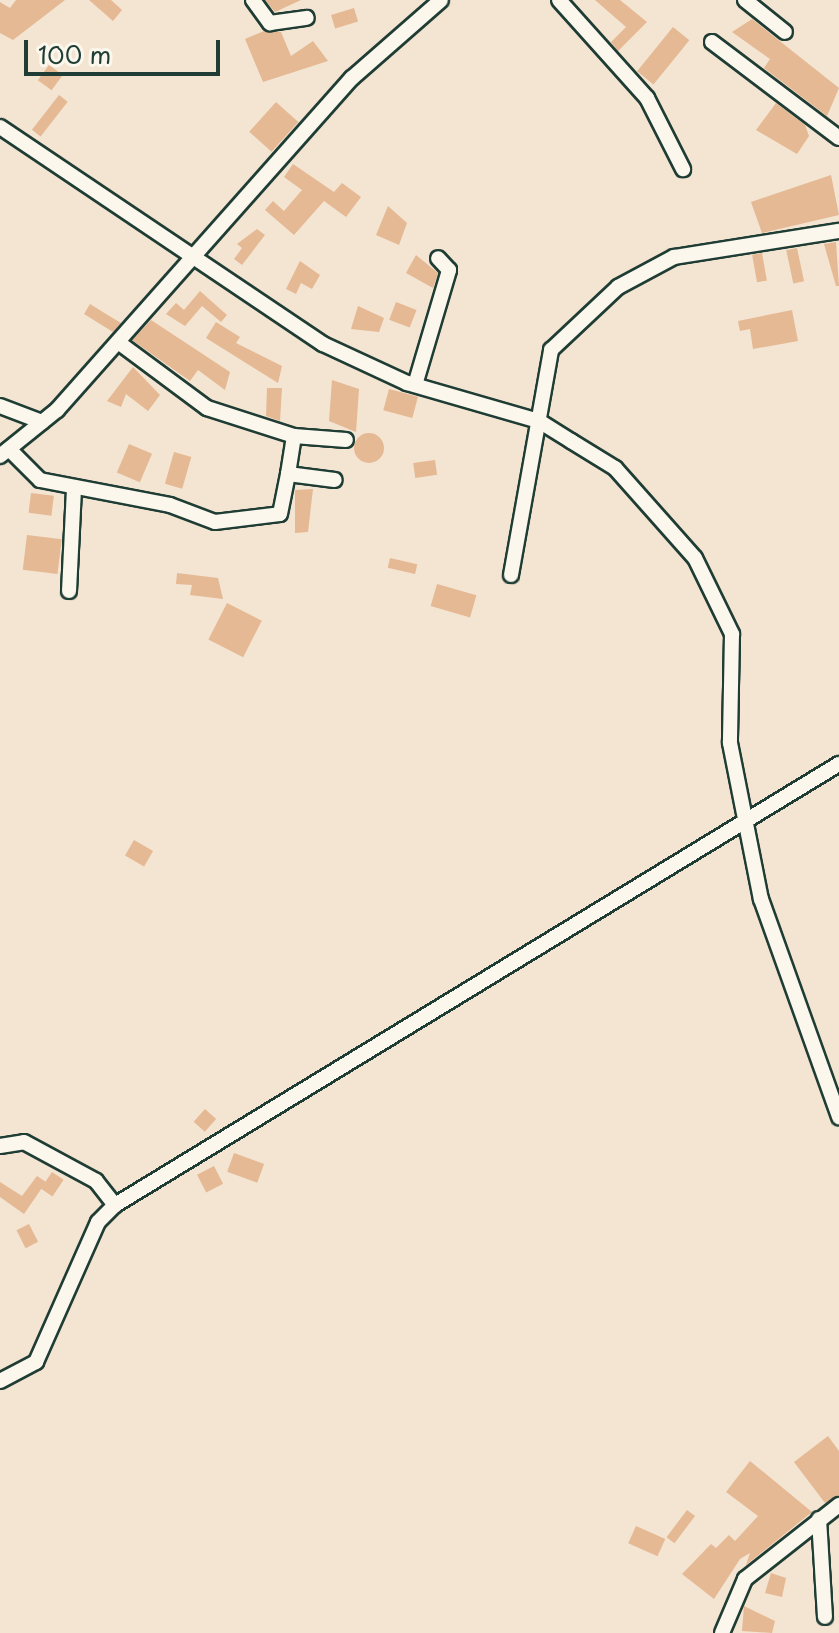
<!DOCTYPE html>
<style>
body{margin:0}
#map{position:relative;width:839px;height:1633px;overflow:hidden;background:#f4e4d2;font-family:"Playpen Sans",sans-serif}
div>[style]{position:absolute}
.building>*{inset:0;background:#e4b994;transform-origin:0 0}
.round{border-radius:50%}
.roads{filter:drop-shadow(2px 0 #1f3d34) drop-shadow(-2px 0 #1f3d34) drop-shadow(0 2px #1f3d34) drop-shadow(0 -2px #1f3d34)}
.minor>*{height:14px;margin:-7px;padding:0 7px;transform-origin:7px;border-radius:7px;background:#fbf7ec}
span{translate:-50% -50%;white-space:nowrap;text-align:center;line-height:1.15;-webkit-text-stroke:6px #fbf7ec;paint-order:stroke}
.scale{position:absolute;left:24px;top:40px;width:196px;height:36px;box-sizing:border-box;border:4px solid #1f3d34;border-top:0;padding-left:10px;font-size:24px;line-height:28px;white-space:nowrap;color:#1f3d34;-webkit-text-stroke:6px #fbf7ec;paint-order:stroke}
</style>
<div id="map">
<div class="building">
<div style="clip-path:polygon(16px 0,65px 0,13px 40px,0 33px,0 2px,10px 8px)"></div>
<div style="clip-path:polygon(89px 0,111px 0,122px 10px,113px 21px)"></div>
<div style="clip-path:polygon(265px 0,301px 0,275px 12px)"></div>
<div style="clip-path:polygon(595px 0,620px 0,647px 22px,618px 51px,611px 42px,626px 27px)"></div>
<div style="left:354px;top:8px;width:14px;height:24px;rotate:73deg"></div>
<div style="clip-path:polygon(752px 19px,839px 88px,827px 116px,764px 68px,770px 59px,732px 32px)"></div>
<div style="left:673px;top:27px;width:21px;height:57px;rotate:39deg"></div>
<div style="clip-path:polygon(264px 31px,281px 32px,291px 56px,313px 41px,328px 61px,263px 82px,245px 39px)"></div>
<div style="left:49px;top:65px;width:17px;height:19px;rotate:36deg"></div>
<div style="left:59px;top:95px;width:11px;height:44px;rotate:38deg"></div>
<div style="left:276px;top:102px;width:30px;height:40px;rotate:42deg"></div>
<div style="clip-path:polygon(776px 103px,805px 125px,809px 136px,797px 154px,756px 130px)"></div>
<div style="clip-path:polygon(293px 164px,334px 192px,342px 183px,361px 197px,346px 217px,324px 201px,294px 235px,265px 210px,273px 201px,284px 211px,302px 190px,284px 177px)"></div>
<div style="clip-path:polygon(831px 175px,839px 215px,762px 233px,751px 202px)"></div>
<div style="clip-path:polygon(388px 206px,407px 223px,399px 245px,376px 235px)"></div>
<div style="clip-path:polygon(257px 229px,265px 235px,242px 265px,234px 259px,242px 248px,237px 244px)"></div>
<div style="clip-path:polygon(836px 242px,839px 286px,836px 286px,824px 244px)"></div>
<div style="left:797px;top:248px;width:34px;height:11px;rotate:78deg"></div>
<div style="left:762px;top:253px;width:28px;height:10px;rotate:80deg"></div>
<div style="clip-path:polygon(416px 255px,438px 273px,433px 288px,406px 273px)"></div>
<div style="clip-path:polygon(300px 261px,320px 275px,312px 289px,301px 283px,296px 294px,286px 289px)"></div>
<div style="clip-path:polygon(200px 291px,227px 315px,221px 322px,202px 306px,185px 326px,166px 314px,176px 303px,184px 310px)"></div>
<div style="left:396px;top:302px;width:22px;height:19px;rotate:21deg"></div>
<div style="clip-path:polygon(90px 304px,106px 314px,121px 323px,113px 332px,84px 314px)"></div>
<div style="clip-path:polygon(358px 306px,384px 318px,379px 332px,351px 329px)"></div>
<div style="clip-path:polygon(792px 310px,798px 341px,753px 349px,750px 329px,740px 331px,738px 321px)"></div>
<div style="clip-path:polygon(151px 320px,230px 372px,225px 390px,198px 370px,190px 381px,132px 340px)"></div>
<div style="clip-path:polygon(216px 322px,240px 337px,236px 343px,282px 366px,278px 383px,206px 338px)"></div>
<div style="clip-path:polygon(133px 367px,160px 395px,148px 411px,126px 394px,121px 407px,107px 401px)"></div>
<div style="clip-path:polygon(332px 380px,359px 389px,356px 432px,329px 421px)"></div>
<div style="clip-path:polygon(267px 388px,282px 388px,280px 421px,266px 416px)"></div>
<div style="left:389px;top:389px;width:30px;height:22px;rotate:15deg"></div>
<div class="round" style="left:354px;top:433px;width:30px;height:30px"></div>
<div style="left:129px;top:444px;width:25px;height:31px;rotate:23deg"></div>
<div style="left:174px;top:452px;width:18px;height:33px;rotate:16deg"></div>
<div style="left:435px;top:460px;width:15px;height:22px;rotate:82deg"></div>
<div style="clip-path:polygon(313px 489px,308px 532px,295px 533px,295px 490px)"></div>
<div style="left:31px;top:493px;width:23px;height:20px;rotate:7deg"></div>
<div style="left:27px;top:535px;width:35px;height:35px;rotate:7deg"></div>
<div style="left:390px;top:558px;width:28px;height:10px;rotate:13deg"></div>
<div style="clip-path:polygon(177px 573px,218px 578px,223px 599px,190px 595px,192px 585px,176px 584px)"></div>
<div style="left:437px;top:584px;width:41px;height:23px;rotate:16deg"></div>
<div style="left:227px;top:603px;width:39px;height:41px;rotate:27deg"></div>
<div style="left:134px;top:840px;width:22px;height:18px;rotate:30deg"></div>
<div style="left:205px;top:1109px;width:15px;height:17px;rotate:42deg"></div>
<div style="left:234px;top:1153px;width:32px;height:20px;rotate:20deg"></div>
<div style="left:214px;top:1166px;width:20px;height:19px;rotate:63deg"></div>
<div style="left:52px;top:1172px;width:14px;height:20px;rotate:34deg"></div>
<div style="clip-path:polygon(37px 1176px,46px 1182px,24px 1214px,0 1197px,0 1182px,22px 1196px)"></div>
<div style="left:29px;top:1224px;width:20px;height:14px;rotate:63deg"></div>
<div style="clip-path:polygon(828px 1436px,839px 1451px,839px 1495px,825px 1503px,794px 1462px)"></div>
<div style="clip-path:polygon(750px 1461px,812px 1512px,746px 1565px,750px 1553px,740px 1559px,714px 1599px,682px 1574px,711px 1544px,716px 1548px,729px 1535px,735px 1541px,758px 1516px,726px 1492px)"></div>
<div style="left:687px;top:1510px;width:10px;height:34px;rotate:37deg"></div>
<div style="left:636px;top:1526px;width:32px;height:19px;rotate:24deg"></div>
<div style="clip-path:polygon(771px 1573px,786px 1578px,782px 1597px,765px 1593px)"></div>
<div style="clip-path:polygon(744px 1606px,775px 1621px,772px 1633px,742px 1631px)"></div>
</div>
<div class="roads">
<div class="minor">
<div style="left:253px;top:0;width:29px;rotate:54deg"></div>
<div style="left:270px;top:23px;width:37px;rotate:-8deg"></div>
<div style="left:559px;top:0;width:132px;rotate:48.1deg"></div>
<div style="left:647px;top:98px;width:80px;rotate:63.1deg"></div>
<div style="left:745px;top:0;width:51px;rotate:38.7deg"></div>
<div style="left:712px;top:42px;width:159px;rotate:37.1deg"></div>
<div style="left:0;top:127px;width:389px;rotate:33.9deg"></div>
<div style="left:323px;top:344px;width:93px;rotate:24.9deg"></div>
<div style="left:407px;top:383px;width:137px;rotate:16.1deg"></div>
<div style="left:539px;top:421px;width:38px;rotate:32deg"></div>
<div style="left:571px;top:441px;width:52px;rotate:31.5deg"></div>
<div style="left:615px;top:468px;width:120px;rotate:48.4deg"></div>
<div style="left:695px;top:558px;width:85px;rotate:64deg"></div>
<div style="left:732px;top:634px;width:109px;rotate:91.1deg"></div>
<div style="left:730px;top:743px;width:159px;rotate:78.8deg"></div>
<div style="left:761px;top:899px;width:232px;rotate:70.3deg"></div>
<div style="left:118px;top:342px;width:111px;rotate:36.6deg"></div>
<div style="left:207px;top:408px;width:91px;rotate:17.8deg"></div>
<div style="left:294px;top:436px;width:52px;rotate:4.4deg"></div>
<div style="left:415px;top:385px;width:120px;rotate:-73.5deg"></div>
<div style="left:449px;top:270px;width:16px;rotate:-133deg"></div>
<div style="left:0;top:406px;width:45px;rotate:20.9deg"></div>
<div style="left:294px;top:436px;width:38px;rotate:99deg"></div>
<div style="left:288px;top:474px;width:47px;rotate:7.3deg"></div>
<div style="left:9px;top:449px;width:44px;rotate:45deg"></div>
<div style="left:40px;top:480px;width:132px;rotate:10.9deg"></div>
<div style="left:170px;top:505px;width:48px;rotate:20.7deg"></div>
<div style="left:215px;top:522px;width:65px;rotate:-7deg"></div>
<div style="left:280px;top:514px;width:41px;rotate:-78.7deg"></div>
<div style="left:0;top:456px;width:73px;rotate:-38.9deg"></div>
<div style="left:57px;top:410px;width:444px;rotate:-48.4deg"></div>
<div style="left:352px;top:78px;width:118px;rotate:-41.2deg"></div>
<div style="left:511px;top:575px;width:229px;rotate:-79.9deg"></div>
<div style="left:551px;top:350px;width:92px;rotate:-43.2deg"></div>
<div style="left:618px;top:287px;width:64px;rotate:-28.2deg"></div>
<div style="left:674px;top:257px;width:167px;rotate:-9deg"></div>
<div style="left:69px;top:591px;width:104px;rotate:-87.2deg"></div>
<div style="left:0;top:1146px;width:24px;rotate:-9deg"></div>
<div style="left:24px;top:1142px;width:82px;rotate:28.4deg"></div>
<div style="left:96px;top:1181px;width:31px;rotate:52deg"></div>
<div style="left:0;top:1381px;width:41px;rotate:-27.8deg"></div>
<div style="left:36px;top:1362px;width:153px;rotate:-66.1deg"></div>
<div style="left:98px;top:1222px;width:24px;rotate:-45deg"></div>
<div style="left:115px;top:1205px;width:848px;rotate:-31.35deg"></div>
<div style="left:819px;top:1519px;width:98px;rotate:86.5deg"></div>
<div style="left:722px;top:1633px;width:59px;rotate:-66.9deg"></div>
<div style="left:745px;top:1579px;width:120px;rotate:-38.2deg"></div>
</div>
</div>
<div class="scale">100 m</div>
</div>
